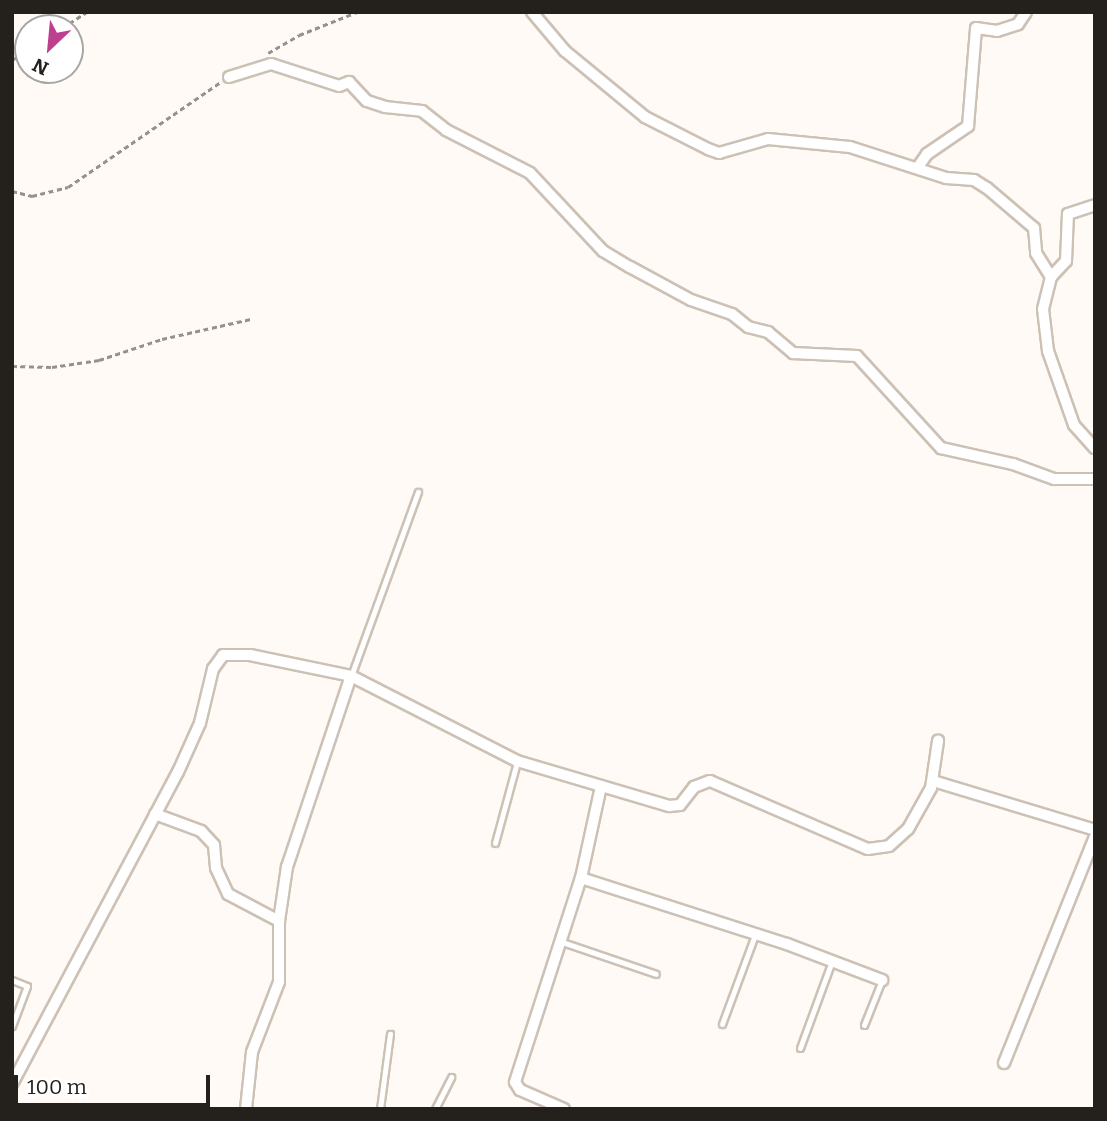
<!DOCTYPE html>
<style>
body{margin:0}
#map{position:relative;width:1107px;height:1121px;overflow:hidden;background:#fffaf5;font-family:Bitter,serif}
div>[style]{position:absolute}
.path>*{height:2.5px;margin-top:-1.25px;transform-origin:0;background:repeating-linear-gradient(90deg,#95918c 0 5px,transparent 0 8.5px)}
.roads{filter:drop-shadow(2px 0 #ccc1b4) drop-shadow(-2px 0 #ccc1b4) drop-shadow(0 2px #ccc1b4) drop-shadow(0 -2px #ccc1b4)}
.lane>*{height:5px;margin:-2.5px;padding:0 2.5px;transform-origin:2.5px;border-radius:2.5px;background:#fff}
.street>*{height:10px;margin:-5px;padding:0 5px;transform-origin:5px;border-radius:5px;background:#fff}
span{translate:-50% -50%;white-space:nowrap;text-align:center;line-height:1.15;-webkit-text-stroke:7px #fff;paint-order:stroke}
.frame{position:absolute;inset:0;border:14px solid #24201b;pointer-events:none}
.north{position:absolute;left:14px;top:14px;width:70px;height:70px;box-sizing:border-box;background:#fff;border:2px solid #a7a6a4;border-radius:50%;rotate:206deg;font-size:19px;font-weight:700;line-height:28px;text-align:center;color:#24201b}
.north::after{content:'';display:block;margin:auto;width:24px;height:32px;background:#bd408f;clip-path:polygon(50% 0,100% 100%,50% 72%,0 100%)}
.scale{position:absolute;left:14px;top:1075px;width:196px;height:32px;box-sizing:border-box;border:4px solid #24201b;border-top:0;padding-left:9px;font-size:21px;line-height:24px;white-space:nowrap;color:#24201b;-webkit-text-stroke:5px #fff;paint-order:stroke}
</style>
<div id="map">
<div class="path">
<div style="left:62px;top:28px;width:30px;rotate:-33deg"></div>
<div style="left:268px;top:53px;width:36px;rotate:-30deg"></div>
<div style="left:299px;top:35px;width:62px;rotate:-21.6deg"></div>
<div style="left:12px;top:60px;width:19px;rotate:-32deg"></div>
<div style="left:12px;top:191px;width:21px;rotate:14deg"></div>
<div style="left:32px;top:196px;width:37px;rotate:-14deg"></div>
<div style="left:68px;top:187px;width:186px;rotate:-34.5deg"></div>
<div style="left:12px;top:366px;width:40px;rotate:1.4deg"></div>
<div style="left:52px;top:367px;width:48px;rotate:-8.5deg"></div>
<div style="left:99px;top:360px;width:66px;rotate:-18.4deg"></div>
<div style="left:162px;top:339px;width:91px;rotate:-12.7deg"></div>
</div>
<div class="roads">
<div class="lane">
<div style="left:351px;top:676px;width:196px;rotate:-70deg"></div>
<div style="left:495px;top:843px;width:84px;rotate:-74.8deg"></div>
<div style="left:562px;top:942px;width:99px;rotate:18.8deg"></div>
<div style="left:12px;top:980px;width:16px;rotate:22deg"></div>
<div style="left:27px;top:986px;width:43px;rotate:110.6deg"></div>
<div style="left:722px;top:1024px;width:95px;rotate:-69.7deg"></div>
<div style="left:864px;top:1025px;width:48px;rotate:-68.2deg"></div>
<div style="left:800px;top:1048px;width:93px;rotate:-69.8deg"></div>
<div style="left:380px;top:1109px;width:76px;rotate:-82.4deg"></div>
<div style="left:435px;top:1109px;width:36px;rotate:-63deg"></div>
</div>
<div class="street">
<div style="left:532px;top:12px;width:51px;rotate:49.8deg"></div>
<div style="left:565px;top:51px;width:104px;rotate:39.5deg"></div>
<div style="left:645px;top:117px;width:71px;rotate:26.9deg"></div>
<div style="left:708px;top:149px;width:12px;rotate:20deg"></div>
<div style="left:719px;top:153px;width:51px;rotate:-15.9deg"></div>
<div style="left:768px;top:139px;width:82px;rotate:5.6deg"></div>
<div style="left:850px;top:147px;width:101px;rotate:17.9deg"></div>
<div style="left:946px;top:178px;width:28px;rotate:4deg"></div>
<div style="left:974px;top:180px;width:15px;rotate:32deg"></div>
<div style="left:987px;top:188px;width:62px;rotate:40.4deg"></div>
<div style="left:1034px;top:228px;width:25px;rotate:85deg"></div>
<div style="left:1036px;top:253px;width:28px;rotate:58deg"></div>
<div style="left:1051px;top:277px;width:33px;rotate:104deg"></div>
<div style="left:1043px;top:309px;width:42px;rotate:83.2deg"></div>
<div style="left:1048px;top:351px;width:78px;rotate:70.6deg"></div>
<div style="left:1074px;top:425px;width:31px;rotate:48deg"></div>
<div style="left:229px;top:77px;width:44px;rotate:-17.2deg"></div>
<div style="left:271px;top:64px;width:71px;rotate:17.9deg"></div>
<div style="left:339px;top:86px;width:11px;rotate:-22deg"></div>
<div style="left:349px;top:82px;width:26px;rotate:47deg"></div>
<div style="left:367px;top:101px;width:19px;rotate:18deg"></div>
<div style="left:385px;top:107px;width:37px;rotate:6deg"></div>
<div style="left:422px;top:111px;width:31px;rotate:38deg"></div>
<div style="left:446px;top:130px;width:94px;rotate:27.1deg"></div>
<div style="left:530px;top:173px;width:107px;rotate:46.9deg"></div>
<div style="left:603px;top:251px;width:31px;rotate:31deg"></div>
<div style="left:630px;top:267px;width:69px;rotate:28.4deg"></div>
<div style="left:691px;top:300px;width:43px;rotate:18.9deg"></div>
<div style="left:732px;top:314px;width:21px;rotate:39deg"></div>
<div style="left:748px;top:327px;width:21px;rotate:14deg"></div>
<div style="left:768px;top:332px;width:33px;rotate:40deg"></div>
<div style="left:793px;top:353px;width:64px;rotate:2.7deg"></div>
<div style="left:857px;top:356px;width:125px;rotate:47.6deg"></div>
<div style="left:941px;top:448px;width:74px;rotate:12.5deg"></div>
<div style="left:1013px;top:464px;width:44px;rotate:20.1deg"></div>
<div style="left:1054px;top:479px;width:41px"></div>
<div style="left:918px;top:167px;width:16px;rotate:-55deg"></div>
<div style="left:927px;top:154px;width:50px;rotate:-34.3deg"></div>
<div style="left:968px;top:126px;width:98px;rotate:-85.3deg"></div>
<div style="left:976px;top:28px;width:21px;rotate:8deg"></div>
<div style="left:997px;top:31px;width:22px;rotate:-18deg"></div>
<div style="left:1018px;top:24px;width:14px;rotate:-56deg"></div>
<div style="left:1051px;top:277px;width:22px;rotate:-47deg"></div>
<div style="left:1066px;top:261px;width:47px;rotate:-87.6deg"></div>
<div style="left:1068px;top:214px;width:28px;rotate:-18deg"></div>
<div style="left:933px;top:781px;width:169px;rotate:16.8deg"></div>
<div style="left:155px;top:814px;width:49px;rotate:20.3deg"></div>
<div style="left:201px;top:831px;width:19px;rotate:47deg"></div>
<div style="left:214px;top:845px;width:23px;rotate:85deg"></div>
<div style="left:216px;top:868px;width:29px;rotate:65deg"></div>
<div style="left:228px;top:894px;width:58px;rotate:27.9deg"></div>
<div style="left:581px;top:878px;width:216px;rotate:17.8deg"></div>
<div style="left:787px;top:944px;width:102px;rotate:20.8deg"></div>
<div style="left:1004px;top:1063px;width:244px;rotate:-68.1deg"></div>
<div style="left:12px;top:1084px;width:353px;rotate:-62deg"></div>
<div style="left:178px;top:772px;width:54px;rotate:-65.8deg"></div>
<div style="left:200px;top:723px;width:56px;rotate:-76.5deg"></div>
<div style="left:213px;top:669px;width:17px;rotate:-54deg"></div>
<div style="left:223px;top:655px;width:27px"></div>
<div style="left:250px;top:655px;width:103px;rotate:11.7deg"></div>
<div style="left:351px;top:676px;width:186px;rotate:27.1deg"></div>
<div style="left:517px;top:761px;width:159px;rotate:16.5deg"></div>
<div style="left:669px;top:806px;width:11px;rotate:-5deg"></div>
<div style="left:680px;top:805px;width:23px;rotate:-52deg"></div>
<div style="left:694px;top:787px;width:17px;rotate:-21deg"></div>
<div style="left:710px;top:781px;width:172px;rotate:23.3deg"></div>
<div style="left:868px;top:849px;width:21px;rotate:-8deg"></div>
<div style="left:889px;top:846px;width:25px;rotate:-42deg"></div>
<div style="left:908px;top:829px;width:47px;rotate:-60.7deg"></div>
<div style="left:931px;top:788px;width:48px;rotate:-81.5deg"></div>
<div style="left:246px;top:1109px;width:57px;rotate:-84deg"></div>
<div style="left:252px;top:1052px;width:75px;rotate:-68.9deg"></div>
<div style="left:279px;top:982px;width:61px;rotate:-90deg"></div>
<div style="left:279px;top:921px;width:55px;rotate:-81.6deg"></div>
<div style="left:287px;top:867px;width:201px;rotate:-71.5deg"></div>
<div style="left:564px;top:1109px;width:48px;rotate:-156.6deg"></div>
<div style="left:520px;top:1090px;width:9px;rotate:-122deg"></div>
<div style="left:515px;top:1082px;width:214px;rotate:-72.1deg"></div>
<div style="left:581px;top:878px;width:94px;rotate:-77.7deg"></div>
</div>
</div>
<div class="frame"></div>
<div class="north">N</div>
<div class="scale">100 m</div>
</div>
